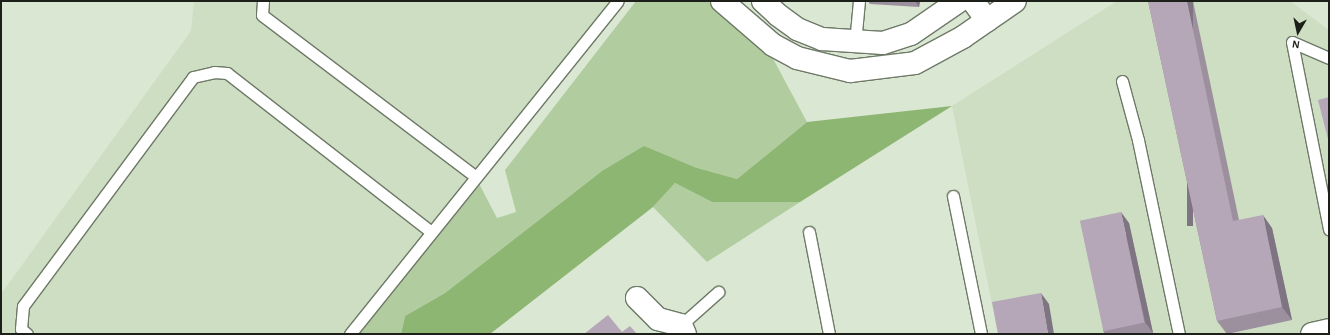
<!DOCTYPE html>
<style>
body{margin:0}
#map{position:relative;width:1330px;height:335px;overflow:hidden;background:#dae7d3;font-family:"Alegreya Sans",sans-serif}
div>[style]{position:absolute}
.built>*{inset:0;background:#cedec3}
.green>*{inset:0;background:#b1cd9f}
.forest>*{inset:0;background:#8eb673}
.roads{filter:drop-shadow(1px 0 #6e7967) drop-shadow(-1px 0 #6e7967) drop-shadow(0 1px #6e7967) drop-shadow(0 -1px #6e7967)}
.lane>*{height:11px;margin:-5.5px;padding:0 5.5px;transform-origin:5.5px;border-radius:5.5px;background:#fff}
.street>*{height:22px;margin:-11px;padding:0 11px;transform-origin:11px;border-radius:11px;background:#fff}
.wall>*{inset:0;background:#9c8f9e}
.shaded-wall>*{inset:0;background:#7f7481;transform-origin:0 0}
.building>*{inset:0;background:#b5a6b8;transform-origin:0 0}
span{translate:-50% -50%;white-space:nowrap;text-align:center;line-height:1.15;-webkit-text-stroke:4px #fff;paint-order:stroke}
.frame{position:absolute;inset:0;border:2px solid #1c2019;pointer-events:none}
.north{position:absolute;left:1278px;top:12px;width:40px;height:40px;-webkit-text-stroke:3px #fff;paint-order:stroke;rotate:189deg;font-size:11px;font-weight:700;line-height:16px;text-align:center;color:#1c2019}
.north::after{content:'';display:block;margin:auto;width:14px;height:18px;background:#1c2019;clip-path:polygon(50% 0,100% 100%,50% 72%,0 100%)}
</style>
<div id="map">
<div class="built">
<div style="clip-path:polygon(194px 1px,618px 1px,350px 334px,1px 334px,1px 294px,191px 31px)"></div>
<div style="clip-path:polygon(1117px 1px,1290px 1px,1329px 30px,1329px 330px,1312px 334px,998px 334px,952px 106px)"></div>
</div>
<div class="green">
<div style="clip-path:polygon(636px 1px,710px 1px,770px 53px,807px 122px,737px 179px,694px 167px,602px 171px,445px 293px,405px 316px,401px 334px,350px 334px,475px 176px,497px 218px,516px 212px,505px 170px)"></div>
<div style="clip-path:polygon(675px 183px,712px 202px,800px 202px,707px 262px,653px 207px)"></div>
</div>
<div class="forest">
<div style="clip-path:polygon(952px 106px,800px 202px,712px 202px,675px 183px,653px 207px,490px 334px,401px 334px,405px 316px,445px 293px,602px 171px,644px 146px,694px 167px,737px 179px,807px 122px)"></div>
</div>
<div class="roads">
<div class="lane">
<div style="left:263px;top:1px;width:14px;rotate:94deg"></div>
<div style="left:262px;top:15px;width:267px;rotate:37.1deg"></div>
<div style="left:855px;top:43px;width:42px;rotate:-84.6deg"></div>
<div style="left:1329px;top:58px;width:40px;rotate:-156.6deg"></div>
<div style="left:1292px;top:42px;width:191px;rotate:78.8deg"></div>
<div style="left:1122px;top:81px;width:61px;rotate:74.8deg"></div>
<div style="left:1138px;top:140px;width:198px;rotate:78.1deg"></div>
<div style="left:953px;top:196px;width:141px;rotate:78.5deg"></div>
<div style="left:809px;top:232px;width:104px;rotate:78.9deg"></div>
<div style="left:681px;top:325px;width:50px;rotate:-41.7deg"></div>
<div style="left:27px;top:334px;width:8px;rotate:-140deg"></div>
<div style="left:21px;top:329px;width:23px;rotate:-85deg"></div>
<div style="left:23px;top:306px;width:285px;rotate:-53.4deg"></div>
<div style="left:193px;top:77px;width:22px;rotate:-13deg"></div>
<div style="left:214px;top:72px;width:13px;rotate:4deg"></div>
<div style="left:227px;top:73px;width:259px;rotate:37.9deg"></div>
<div style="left:350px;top:334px;width:427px;rotate:-51.2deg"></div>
</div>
<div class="street">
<div style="left:722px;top:1px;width:67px;rotate:40.8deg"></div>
<div style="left:773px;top:45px;width:27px;rotate:28deg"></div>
<div style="left:797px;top:58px;width:55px;rotate:13.8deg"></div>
<div style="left:850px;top:71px;width:65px;rotate:-7deg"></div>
<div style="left:915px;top:63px;width:55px;rotate:-28.4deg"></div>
<div style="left:963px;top:37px;width:63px;rotate:-34.7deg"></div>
<div style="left:763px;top:1px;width:21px;rotate:43deg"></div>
<div style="left:778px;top:15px;width:24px;rotate:36deg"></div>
<div style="left:797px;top:29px;width:27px;rotate:22deg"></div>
<div style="left:822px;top:39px;width:61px;rotate:3.8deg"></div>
<div style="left:883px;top:43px;width:29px;rotate:-18deg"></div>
<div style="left:911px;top:34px;width:58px;rotate:-34.5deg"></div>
<div style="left:973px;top:1px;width:24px;rotate:54deg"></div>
<div style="left:637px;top:298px;width:30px;rotate:45deg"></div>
<div style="left:658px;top:319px;width:24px;rotate:15deg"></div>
<div style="left:681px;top:325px;width:10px;rotate:66deg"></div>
<div style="left:1312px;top:334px;width:17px;rotate:-13deg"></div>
</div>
</div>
<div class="wall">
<div style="clip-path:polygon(868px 1px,920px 1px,919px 7px,870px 4px)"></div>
<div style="clip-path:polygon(1148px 1px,1193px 1px,1239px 220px,1272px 228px,1292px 320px,1227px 334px,1217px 321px)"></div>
<div style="clip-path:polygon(1129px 223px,1153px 333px,1149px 334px,1105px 334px,1103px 331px)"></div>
</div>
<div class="shaded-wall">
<div style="clip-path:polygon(916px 1px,920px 1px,919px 7px,916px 2px)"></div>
<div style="left:1187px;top:1px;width:6px;height:225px"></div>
<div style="clip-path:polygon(1121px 212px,1129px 223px,1153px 333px,1145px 322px)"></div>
<div style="clip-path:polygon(1263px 215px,1272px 228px,1292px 320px,1282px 307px)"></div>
<div style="clip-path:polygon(1041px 293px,1049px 304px,1054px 334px,1048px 334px)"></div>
</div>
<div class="building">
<div style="clip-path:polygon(896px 1px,916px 1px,916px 2px)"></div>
<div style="clip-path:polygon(1148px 1px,1187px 1px,1233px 221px,1263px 215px,1282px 307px,1217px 321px)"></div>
<div style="clip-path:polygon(1329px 97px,1329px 143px,1318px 100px)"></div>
<div style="left:1121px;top:212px;width:113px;height:42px;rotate:78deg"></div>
<div style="clip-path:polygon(1041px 293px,1048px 334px,998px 334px,992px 302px)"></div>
<div style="clip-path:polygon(608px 315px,622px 332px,630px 326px,637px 334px,584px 334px)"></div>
</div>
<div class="frame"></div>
<div class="north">N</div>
</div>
